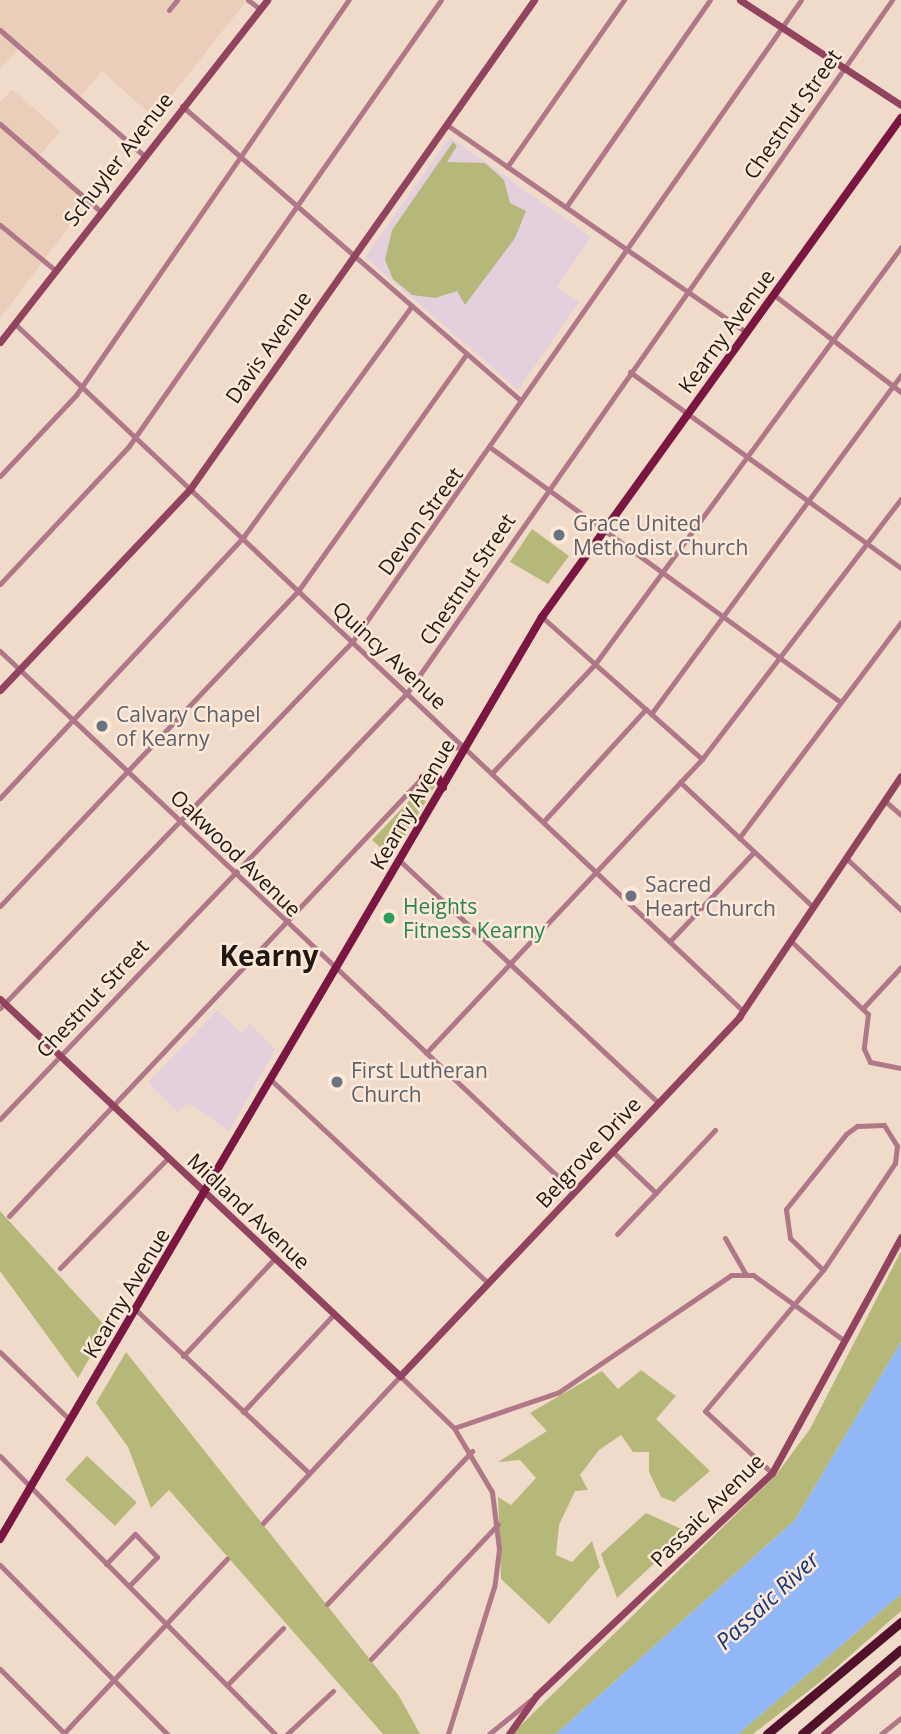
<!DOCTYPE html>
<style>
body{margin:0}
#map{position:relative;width:901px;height:1734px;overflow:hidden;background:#f0dbca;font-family:"Open Sans",sans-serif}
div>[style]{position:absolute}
.built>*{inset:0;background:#eaceba}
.education>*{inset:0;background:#e4cfdc}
.green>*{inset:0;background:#b5b878;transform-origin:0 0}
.water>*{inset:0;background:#92b7f7}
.street>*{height:5px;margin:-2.5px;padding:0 2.5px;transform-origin:2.5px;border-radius:2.5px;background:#af7787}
.secondary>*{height:7px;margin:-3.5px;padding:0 3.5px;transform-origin:3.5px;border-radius:3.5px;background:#92435d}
.primary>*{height:8px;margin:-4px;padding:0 4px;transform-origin:4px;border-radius:4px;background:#7a1640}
.highway>*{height:9px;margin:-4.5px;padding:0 4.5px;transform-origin:4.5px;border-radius:4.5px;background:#51112a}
.dots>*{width:19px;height:19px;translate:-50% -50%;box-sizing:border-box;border:4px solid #fee8d7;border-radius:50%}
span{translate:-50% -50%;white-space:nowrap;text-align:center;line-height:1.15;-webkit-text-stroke:5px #fee8d7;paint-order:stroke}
.street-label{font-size:21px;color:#1f1812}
.worship-label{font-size:21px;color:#5b616d}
.left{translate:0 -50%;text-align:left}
.leisure-label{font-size:21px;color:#27864d}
.water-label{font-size:23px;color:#133983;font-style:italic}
.district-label{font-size:28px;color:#1f1812;font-weight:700}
</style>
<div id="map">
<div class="built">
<div style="clip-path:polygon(0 0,247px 0,154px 118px,102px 71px,78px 100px,18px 49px,0 69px)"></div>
<div style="clip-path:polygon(12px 89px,60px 131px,38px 158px,88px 201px,0 318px,0 103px)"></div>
</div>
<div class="education">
<div style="clip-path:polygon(450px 137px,591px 237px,557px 287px,579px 302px,518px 390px,365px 257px)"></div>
<div style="clip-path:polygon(217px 1010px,241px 1033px,250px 1023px,275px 1050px,229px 1131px,189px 1103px,177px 1112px,148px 1083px)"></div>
</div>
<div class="green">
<div style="clip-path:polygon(453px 142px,457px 146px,447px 162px,485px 163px,504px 180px,510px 203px,526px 211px,515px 238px,465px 305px,457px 291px,435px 298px,412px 295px,393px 279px,385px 260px,392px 230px)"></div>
<div style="clip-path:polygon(532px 529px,569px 556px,548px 584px,510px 562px)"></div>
<div style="clip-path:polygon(428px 781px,435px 786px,392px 858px,372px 840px)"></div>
<div style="clip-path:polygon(0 1211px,107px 1328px,78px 1378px,0 1271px)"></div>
<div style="clip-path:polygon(901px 1251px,901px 1342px,795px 1520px,556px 1734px,512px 1734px,776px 1475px,810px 1429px)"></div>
<div style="clip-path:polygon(126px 1352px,399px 1696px,420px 1734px,383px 1734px,169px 1490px,151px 1508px,128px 1447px,96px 1403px)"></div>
<div style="clip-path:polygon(641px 1370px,676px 1396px,656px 1419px,710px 1471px,674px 1502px,661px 1497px,649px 1472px,649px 1452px,633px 1452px,621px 1435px,599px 1450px,580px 1475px,588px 1490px,575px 1491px,559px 1525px,556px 1555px,572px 1562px,592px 1541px,600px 1567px,549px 1624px,501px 1579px,498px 1497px,511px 1505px,536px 1478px,520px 1460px,498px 1462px,547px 1431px,530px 1413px,602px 1371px,618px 1389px)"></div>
<div style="left:87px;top:1456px;width:68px;height:32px;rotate:43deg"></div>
<div style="clip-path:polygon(646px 1513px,688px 1532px,617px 1598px,601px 1554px)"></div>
<div style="clip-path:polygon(901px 1594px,901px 1611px,820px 1682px,753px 1734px,738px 1734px)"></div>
</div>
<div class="water">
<div style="clip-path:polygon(901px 1342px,901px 1594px,738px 1734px,556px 1734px,795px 1520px)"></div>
</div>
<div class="street">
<div style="left:248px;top:0;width:15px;rotate:37deg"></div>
<div style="left:169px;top:10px;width:13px;rotate:-51deg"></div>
<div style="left:0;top:30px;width:189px;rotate:41.1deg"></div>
<div style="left:182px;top:106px;width:448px;rotate:41deg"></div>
<div style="left:0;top:124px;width:133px;rotate:41deg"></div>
<div style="left:447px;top:125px;width:364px;rotate:34.7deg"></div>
<div style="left:507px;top:167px;width:204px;rotate:-55deg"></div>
<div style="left:566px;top:207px;width:252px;rotate:-55.2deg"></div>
<div style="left:0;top:225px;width:71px;rotate:39.3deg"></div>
<div style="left:774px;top:295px;width:160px;rotate:37.4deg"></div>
<div style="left:14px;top:323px;width:1002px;rotate:43.34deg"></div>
<div style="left:630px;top:372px;width:334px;rotate:35.9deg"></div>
<div style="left:491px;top:448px;width:432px;rotate:36deg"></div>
<div style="left:0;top:476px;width:111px;rotate:-46.8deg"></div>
<div style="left:76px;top:395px;width:480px;rotate:-55.4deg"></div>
<div style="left:0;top:584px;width:189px;rotate:-46.9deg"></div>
<div style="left:129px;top:446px;width:544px;rotate:-55.03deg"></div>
<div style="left:542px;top:617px;width:214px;rotate:41.6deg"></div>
<div style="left:0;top:651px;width:789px;rotate:43.3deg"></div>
<div style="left:651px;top:714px;width:421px;rotate:-53.6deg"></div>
<div style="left:492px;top:773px;width:150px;rotate:-46.6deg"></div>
<div style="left:595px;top:664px;width:517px;rotate:-53.73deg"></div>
<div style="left:680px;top:782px;width:183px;rotate:43.2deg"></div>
<div style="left:0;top:798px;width:358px;rotate:-47deg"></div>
<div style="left:244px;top:536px;width:283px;rotate:-53.9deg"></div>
<div style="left:885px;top:801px;width:21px;rotate:41deg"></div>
<div style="left:543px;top:822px;width:153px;rotate:-47.7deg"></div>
<div style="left:739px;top:838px;width:270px;rotate:-53.1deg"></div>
<div style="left:846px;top:858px;width:76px;rotate:43.4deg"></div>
<div style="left:399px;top:860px;width:354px;rotate:43.1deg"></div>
<div style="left:0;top:906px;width:434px;rotate:-46.6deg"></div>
<div style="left:298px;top:591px;width:290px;rotate:-54.6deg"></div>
<div style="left:670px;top:941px;width:122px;rotate:-46.7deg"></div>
<div style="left:791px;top:941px;width:106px;rotate:43.5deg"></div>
<div style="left:868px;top:1014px;width:35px;rotate:97deg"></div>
<div style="left:864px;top:1049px;width:14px;rotate:65deg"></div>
<div style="left:870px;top:1062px;width:32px;rotate:11deg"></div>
<div style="left:0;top:1008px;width:508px;rotate:-46.12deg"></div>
<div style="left:352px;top:642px;width:783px;rotate:-55.03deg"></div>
<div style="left:863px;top:1008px;width:56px;rotate:-47.2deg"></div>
<div style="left:426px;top:1053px;width:403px;rotate:-46.8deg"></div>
<div style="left:702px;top:759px;width:327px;rotate:-52.6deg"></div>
<div style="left:270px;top:1079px;width:299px;rotate:43.1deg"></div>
<div style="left:0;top:1119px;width:589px;rotate:-46.31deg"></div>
<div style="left:407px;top:693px;width:846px;rotate:-55.01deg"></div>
<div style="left:884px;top:1125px;width:25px;rotate:58deg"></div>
<div style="left:897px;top:1146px;width:17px;rotate:97deg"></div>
<div style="left:895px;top:1163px;width:129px;rotate:123.9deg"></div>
<div style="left:823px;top:1270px;width:46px;rotate:-135.9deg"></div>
<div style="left:790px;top:1238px;width:29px;rotate:-98deg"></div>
<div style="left:786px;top:1209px;width:96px;rotate:-51.3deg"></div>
<div style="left:846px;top:1134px;width:14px;rotate:-36deg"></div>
<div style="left:857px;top:1126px;width:27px;rotate:-2deg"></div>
<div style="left:612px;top:1151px;width:61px;rotate:43.7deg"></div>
<div style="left:9px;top:1216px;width:643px;rotate:-46.7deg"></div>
<div style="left:450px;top:748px;width:12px;rotate:-5deg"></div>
<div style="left:617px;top:1234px;width:143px;rotate:-46.7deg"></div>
<div style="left:725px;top:1238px;width:40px;rotate:60.3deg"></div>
<div style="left:60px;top:1268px;width:153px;rotate:-45.5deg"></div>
<div style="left:136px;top:1310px;width:236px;rotate:43.3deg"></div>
<div style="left:0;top:1352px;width:98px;rotate:44.2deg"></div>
<div style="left:183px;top:1356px;width:133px;rotate:-46.8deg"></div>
<div style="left:243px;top:1412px;width:132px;rotate:-47.1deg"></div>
<div style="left:454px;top:1428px;width:111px;rotate:-18.9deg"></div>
<div style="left:559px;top:1392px;width:208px;rotate:-34.2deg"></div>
<div style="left:731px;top:1275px;width:22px"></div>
<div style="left:753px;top:1275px;width:113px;rotate:35.7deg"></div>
<div style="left:0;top:1456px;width:391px;rotate:45.3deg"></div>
<div style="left:772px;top:1473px;width:91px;rotate:-137.2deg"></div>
<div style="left:705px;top:1411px;width:184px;rotate:-50.1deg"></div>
<div style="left:263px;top:1523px;width:201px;rotate:-47deg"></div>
<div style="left:400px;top:1376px;width:75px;rotate:43.9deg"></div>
<div style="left:454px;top:1428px;width:74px;rotate:59.3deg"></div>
<div style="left:492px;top:1492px;width:57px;rotate:83deg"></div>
<div style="left:499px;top:1549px;width:38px;rotate:97deg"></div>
<div style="left:494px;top:1587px;width:154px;rotate:107.4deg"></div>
<div style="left:106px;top:1564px;width:42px;rotate:-46deg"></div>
<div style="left:135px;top:1534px;width:32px;rotate:46deg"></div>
<div style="left:157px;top:1557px;width:40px;rotate:134deg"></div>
<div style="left:0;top:1565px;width:238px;rotate:45.3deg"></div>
<div style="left:327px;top:1604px;width:211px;rotate:-46.5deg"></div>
<div style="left:371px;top:1659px;width:185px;rotate:-46.7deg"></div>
<div style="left:0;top:1669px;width:91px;rotate:45deg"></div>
<div style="left:227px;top:1685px;width:80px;rotate:-45.5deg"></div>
<div style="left:63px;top:1734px;width:240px;rotate:-46.9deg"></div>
<div style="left:287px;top:1734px;width:63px;rotate:-43.1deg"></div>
<div style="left:489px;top:1734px;width:55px;rotate:-39.1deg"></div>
<div style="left:881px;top:1734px;width:26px;rotate:-39deg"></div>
</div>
<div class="secondary">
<div style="left:740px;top:0;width:192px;rotate:33.1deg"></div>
<div style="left:0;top:342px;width:434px;rotate:-52deg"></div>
<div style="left:0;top:690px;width:277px;rotate:-46.6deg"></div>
<div style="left:190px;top:489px;width:598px;rotate:-54.87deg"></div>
<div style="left:0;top:999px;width:550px;rotate:43.3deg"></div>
<div style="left:400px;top:1376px;width:494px;rotate:-46.6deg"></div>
<div style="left:739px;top:1017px;width:290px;rotate:-56.1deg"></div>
<div style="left:509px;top:1734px;width:47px;rotate:-54.6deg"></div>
<div style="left:536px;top:1696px;width:325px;rotate:-43.4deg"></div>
<div style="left:772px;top:1473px;width:269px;rotate:-61.3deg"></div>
<div style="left:824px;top:1734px;width:101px;rotate:-40.2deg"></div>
</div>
<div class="primary">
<div style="left:423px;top:778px;width:14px;rotate:-8deg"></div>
<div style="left:437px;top:776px;width:13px;rotate:63deg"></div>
<div style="left:0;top:1539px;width:1070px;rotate:-59.55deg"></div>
<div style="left:542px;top:617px;width:615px;rotate:-54.27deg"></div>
</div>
<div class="highway">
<div style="left:767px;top:1734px;width:175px;rotate:-39.9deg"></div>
<div style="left:802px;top:1734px;width:130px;rotate:-40.6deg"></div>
</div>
<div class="dots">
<div style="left:559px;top:535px;background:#6b7280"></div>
<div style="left:102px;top:726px;background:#6b7280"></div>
<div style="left:631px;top:896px;background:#6b7280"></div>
<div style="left:389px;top:918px;background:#2e9e5b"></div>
<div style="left:337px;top:1082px;background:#6b7280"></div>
</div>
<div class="street-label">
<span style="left:792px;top:114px;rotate:-55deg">Chestnut Street</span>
<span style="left:118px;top:159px;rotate:-52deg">Schuyler Avenue</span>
<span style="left:726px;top:331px;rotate:-54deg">Kearny Avenue</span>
<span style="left:268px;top:347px;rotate:-55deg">Davis Avenue</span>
<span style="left:420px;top:521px;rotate:-54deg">Devon Street</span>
<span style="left:467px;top:579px;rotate:-56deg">Chestnut Street</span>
<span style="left:390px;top:655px;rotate:43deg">Quincy Avenue</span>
<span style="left:412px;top:804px;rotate:-60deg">Kearny Avenue</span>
<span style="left:236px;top:853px;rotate:44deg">Oakwood Avenue</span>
<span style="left:92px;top:998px;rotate:-47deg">Chestnut Street</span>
<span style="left:588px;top:1152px;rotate:-47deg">Belgrove Drive</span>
<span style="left:249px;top:1211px;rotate:43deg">Midland Avenue</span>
<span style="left:126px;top:1293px;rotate:-59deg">Kearny Avenue</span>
<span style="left:707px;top:1510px;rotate:-45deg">Passaic Avenue</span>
</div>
<div class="worship-label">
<span class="left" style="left:573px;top:535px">Grace United<br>Methodist Church</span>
<span class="left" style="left:116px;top:726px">Calvary Chapel<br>of Kearny</span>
<span class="left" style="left:645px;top:896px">Sacred<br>Heart Church</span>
<span class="left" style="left:351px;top:1082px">First Lutheran<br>Church</span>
</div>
<div class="leisure-label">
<span class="left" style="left:403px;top:918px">Heights<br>Fitness Kearny</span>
</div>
<div class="water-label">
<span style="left:767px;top:1600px;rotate:-43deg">Passaic River</span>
</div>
<div class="district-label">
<span style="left:269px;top:955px">Kearny</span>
</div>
</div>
